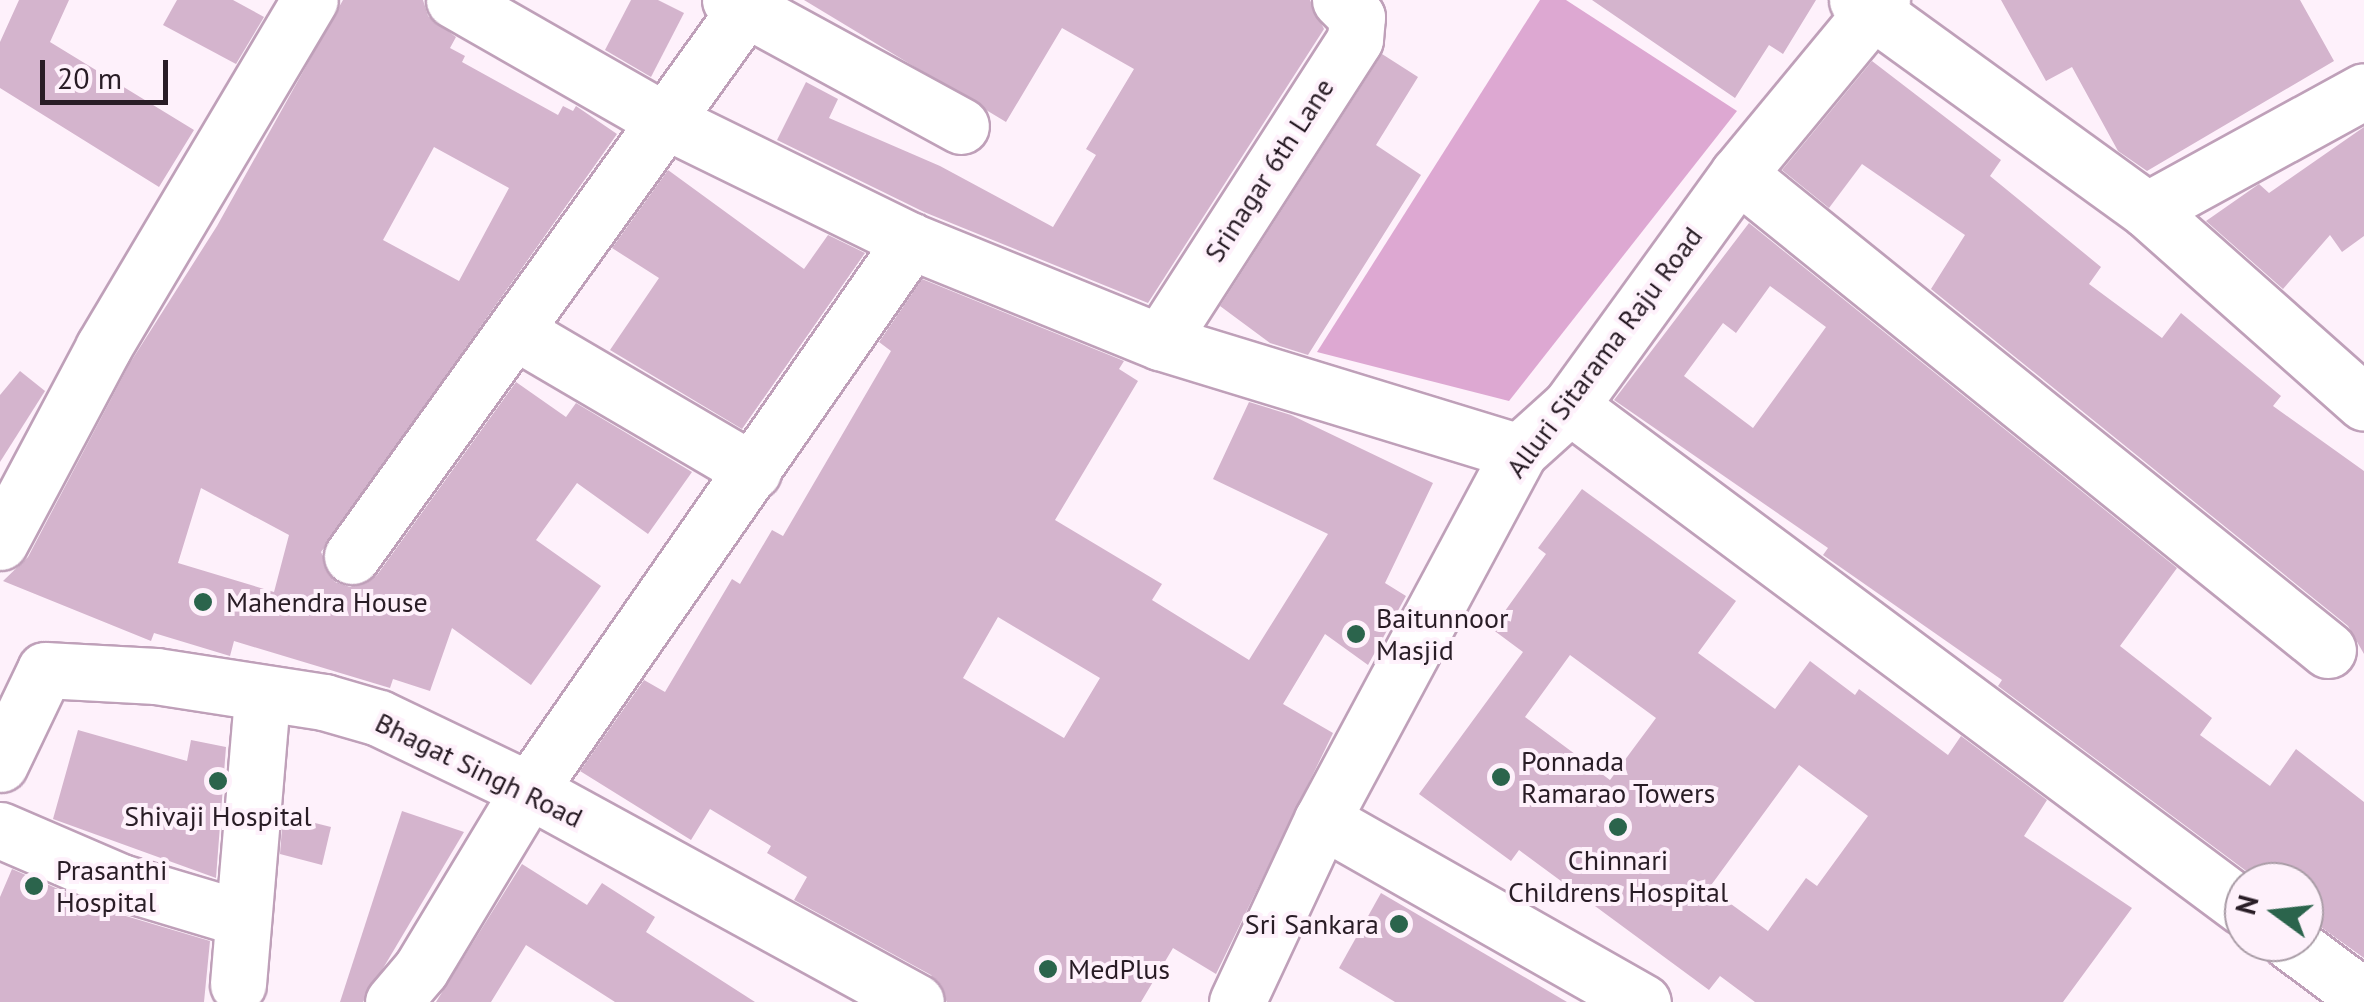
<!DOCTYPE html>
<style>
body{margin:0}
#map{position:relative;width:2364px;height:1002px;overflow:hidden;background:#fef1fb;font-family:"PT Sans",sans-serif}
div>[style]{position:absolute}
.forest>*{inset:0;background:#dda8d2}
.building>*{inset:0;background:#d4b4cd}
.roads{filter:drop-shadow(2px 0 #bfa0b9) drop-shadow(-2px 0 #bfa0b9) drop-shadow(0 2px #bfa0b9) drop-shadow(0 -2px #bfa0b9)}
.minor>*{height:55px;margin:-27.5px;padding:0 27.5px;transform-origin:27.5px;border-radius:27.5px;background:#fff}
.major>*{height:55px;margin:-27.5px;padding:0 27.5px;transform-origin:27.5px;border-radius:27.5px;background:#fff}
.dots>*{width:28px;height:28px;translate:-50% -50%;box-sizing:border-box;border:5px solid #fef1fb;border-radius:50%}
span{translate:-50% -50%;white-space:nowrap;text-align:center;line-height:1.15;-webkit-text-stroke:8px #fef1fb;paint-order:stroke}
.street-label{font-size:28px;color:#291d26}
.poi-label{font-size:28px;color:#291d26}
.left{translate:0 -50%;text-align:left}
.right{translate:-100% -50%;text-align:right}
.north{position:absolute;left:2224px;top:862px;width:100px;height:100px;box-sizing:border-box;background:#fef1fb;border:2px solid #a99ca6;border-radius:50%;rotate:285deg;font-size:28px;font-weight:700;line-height:40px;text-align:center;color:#291d26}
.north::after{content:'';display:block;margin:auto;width:35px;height:45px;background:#2b644c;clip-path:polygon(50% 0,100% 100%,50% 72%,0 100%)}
.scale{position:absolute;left:40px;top:60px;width:128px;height:45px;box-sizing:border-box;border:5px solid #291d26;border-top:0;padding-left:12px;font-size:30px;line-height:35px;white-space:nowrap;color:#291d26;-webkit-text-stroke:8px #fef1fb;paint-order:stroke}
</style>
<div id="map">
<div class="forest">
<div style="clip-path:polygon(1540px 0,1566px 0,1737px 111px,1509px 401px,1317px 352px)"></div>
</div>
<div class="building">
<div style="clip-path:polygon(19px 0,69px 0,50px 42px,194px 130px,159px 187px,0 88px,0 42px)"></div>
<div style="clip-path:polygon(177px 0,233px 0,264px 17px,236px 64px,163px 25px)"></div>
<div style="clip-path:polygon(evenodd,343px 0,423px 0,428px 16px,456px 37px,450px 48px,465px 56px,462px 62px,558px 115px,563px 106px,573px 111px,576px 106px,617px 134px,321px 552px,335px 582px,350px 587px,377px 575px,516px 382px,566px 417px,576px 403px,692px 472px,648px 534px,577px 483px,536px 540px,601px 586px,531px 685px,452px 628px,430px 691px,393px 679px,390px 688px,234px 641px,230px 656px,154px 633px,151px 641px,3px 581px,28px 557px,130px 363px,217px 226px,343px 0,434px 147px,509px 188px,459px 281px,383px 240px,434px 147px,343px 0,201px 488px,289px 535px,274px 592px,178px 563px,201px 488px)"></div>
<div style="clip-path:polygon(631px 0,658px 0,684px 13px,651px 77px,605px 50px)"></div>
<div style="clip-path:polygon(804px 0,1310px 0,1324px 29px,1148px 303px,924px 212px,777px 140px,806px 82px,838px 99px,829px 118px,940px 166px,1053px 227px,1096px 155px,1086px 149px,1134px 69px,1062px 28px,1006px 122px)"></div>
<div style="clip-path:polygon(1592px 0,1816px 0,1783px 54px,1769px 45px,1735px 98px)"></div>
<div style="clip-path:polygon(2001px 0,2300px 0,2334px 61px,2147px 171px,2118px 151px,2072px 67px,2046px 81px)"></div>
<div style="clip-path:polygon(1382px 54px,1418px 77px,1376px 145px,1421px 175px,1308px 355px,1270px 343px,1220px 306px)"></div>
<div style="clip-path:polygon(1872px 61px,2001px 160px,1990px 176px,2101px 267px,2089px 284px,2162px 338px,2181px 313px,2281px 396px,2273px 406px,2364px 471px,2364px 654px,2348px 626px,1931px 289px,1965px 235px,1862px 164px,1829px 208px,1782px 170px)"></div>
<div style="clip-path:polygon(2364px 127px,2364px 236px,2342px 252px,2330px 235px,2283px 289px,2206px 221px,2259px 184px,2269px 193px)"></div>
<div style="clip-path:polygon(668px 170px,804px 269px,828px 235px,865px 253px,742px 429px,610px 350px,659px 278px,612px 248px)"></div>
<div style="clip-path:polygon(evenodd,1749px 223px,2177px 568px,2120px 646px,2212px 718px,2200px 735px,2270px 786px,2296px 749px,2364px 802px,2364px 958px,2304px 915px,2304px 882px,2261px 882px,1998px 686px,2002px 680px,1823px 555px,1828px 548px,1614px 400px,1749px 223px,1770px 286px,1826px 327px,1753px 428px,1684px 376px,1723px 323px,1736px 333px,1770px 286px)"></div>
<div style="clip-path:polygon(evenodd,922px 279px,1124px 361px,1119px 369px,1138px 381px,1055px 520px,1162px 584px,1152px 600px,1249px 660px,1328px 534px,1213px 479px,1249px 402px,1291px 415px,1433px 483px,1385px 583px,1406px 596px,1368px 665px,1325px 634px,1283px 704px,1333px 733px,1216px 974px,1173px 948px,1141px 1002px,947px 1002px,931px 975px,794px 900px,807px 877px,767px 853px,771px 846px,710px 809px,691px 840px,580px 771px,644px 680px,665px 692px,732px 579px,740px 584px,772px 530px,783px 536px,891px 351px,879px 342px,922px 279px,998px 617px,1100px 678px,1064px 738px,963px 678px,998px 617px)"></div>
<div style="clip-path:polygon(20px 371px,45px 391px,0 462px,0 395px)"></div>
<div style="clip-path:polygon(evenodd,1582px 489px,1736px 601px,1698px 653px,1775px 709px,1810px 661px,1855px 695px,1859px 689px,1948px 755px,1961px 736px,2047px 800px,2024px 836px,2132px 908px,2063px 1002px,1755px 1002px,1720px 976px,1709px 990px,1519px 850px,1511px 861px,1419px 794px,1523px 652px,1492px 629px,1546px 554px,1538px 548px,1582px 489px,1570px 655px,1656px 718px,1610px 780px,1525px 717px,1570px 655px,1582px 489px,1799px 765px,1868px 816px,1817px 886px,1806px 878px,1768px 931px,1709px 888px,1799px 765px)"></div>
<div style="clip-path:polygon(78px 730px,187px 761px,191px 740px,226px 747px,216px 878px,53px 819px)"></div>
<div style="clip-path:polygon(402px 811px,464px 832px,363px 1002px,340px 1002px)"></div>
<div style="clip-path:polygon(283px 815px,331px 827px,322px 865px,280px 854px)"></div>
<div style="clip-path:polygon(522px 864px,587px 905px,602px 883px,655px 917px,646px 932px,755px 1002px,615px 1002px,526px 945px,491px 1002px,436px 1002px)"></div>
<div style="clip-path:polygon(12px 869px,109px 911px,210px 941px,204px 1002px,0 1002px,0 897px)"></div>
<div style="clip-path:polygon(1381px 893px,1567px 1002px,1395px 1002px,1339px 968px)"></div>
</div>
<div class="roads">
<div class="minor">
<div style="left:454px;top:0;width:240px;rotate:29.8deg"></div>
<div style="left:662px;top:119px;width:277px;rotate:26.1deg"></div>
<div style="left:911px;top:241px;width:269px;rotate:22.1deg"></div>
<div style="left:1160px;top:342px;width:375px;rotate:17deg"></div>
<div style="left:730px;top:0;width:263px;rotate:28.6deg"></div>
<div style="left:1857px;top:0;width:358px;rotate:35.9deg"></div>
<div style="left:2147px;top:210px;width:290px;rotate:41.6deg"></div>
<div style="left:1738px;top:174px;width:758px;rotate:38.9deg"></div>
<div style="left:2147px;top:210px;width:247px;rotate:-28.7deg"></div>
<div style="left:516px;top:332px;width:275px;rotate:30.4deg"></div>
<div style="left:1160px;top:342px;width:360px;rotate:-57.2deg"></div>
<div style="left:1355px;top:39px;width:22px;rotate:-85deg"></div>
<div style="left:1357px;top:17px;width:24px;rotate:-135deg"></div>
<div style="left:1570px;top:406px;width:840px;rotate:36.68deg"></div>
<div style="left:0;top:542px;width:220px;rotate:-62deg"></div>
<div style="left:103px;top:348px;width:405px;rotate:-59.3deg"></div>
<div style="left:352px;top:556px;width:685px;rotate:-54.27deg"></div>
<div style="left:45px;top:670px;width:111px;rotate:3.1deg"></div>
<div style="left:156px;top:676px;width:170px;rotate:8.8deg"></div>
<div style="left:324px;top:702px;width:57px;rotate:16.2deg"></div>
<div style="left:379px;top:718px;width:166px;rotate:25.6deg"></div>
<div style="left:529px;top:790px;width:441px;rotate:28.7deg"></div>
<div style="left:1322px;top:820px;width:369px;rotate:29.6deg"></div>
<div style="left:0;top:830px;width:132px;rotate:23.3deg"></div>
<div style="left:121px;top:882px;width:125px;rotate:16.7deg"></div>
<div style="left:2290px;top:942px;width:92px;rotate:36.6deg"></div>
<div style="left:238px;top:984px;width:289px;rotate:-85.2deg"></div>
<div style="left:393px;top:1002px;width:43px;rotate:-49.7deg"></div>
<div style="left:421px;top:969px;width:209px;rotate:-58.9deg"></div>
<div style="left:529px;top:790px;width:669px;rotate:-55.17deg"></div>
<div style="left:1237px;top:1002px;width:201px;rotate:-65deg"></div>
<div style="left:1322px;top:820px;width:417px;rotate:-61.8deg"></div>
<div style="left:1519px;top:452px;width:69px;rotate:-42deg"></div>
<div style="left:1570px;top:406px;width:286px;rotate:-54.1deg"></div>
<div style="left:1738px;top:174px;width:226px;rotate:-50.4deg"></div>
</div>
<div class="major">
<div style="left:0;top:764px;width:104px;rotate:-64.4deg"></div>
</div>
</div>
<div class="dots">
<div style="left:203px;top:602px;background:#2b644c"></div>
<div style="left:1356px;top:634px;background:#2b644c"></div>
<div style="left:1501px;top:777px;background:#2b644c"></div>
<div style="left:218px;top:781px;background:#2b644c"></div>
<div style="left:1618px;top:827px;background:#2b644c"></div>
<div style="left:34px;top:886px;background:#2b644c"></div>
<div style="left:1399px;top:924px;background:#2b644c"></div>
<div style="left:1048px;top:969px;background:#2b644c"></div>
</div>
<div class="street-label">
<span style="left:1269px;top:170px;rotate:-57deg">Srinagar 6th Lane</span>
<span style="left:1604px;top:352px;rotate:-53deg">Alluri Sitarama Raju Road</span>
<span style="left:479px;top:770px;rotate:26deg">Bhagat Singh Road</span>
</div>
<div class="poi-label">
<span class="left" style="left:226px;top:602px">Mahendra House</span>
<span class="left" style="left:1376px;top:634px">Baitunnoor<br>Masjid</span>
<span class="left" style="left:1521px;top:777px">Ponnada<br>Ramarao Towers</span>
<span style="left:218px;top:816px">Shivaji Hospital</span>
<span style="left:1618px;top:876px">Chinnari<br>Childrens Hospital</span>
<span class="left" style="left:56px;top:886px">Prasanthi<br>Hospital</span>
<span class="right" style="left:1379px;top:924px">Sri Sankara</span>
<span class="left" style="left:1068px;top:969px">MedPlus</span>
</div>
<div class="north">N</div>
<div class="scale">20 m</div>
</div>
